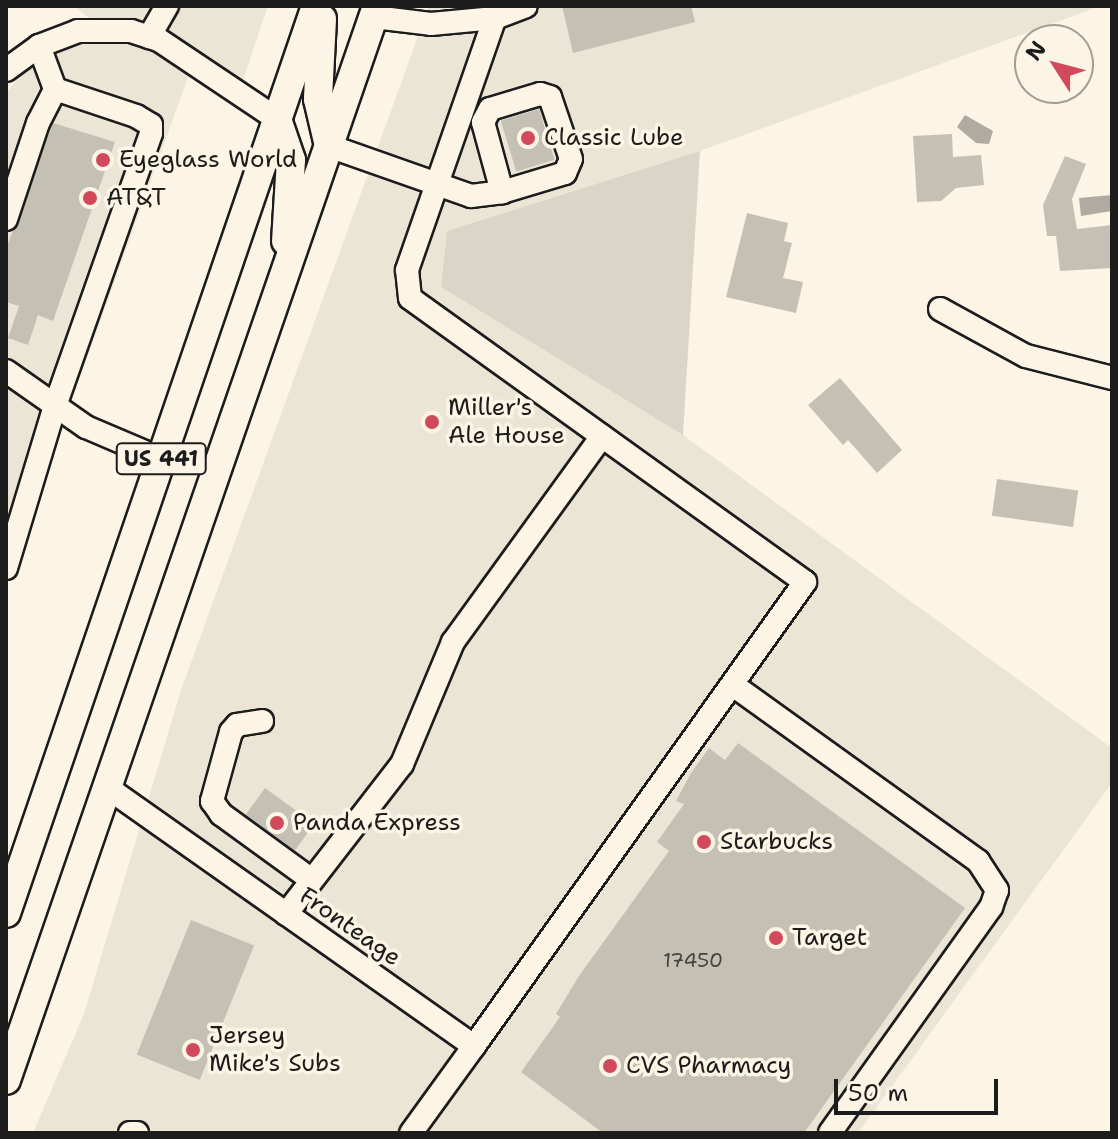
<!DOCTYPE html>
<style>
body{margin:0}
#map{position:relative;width:1118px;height:1139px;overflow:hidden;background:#fcf5e5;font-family:"Shantell Sans",sans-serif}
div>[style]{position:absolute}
.built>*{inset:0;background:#ebe5d6}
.green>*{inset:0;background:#dbd5c8}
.water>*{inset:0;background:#b0aba1}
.building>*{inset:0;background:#c4c0b3;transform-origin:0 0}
.roads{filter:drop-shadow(2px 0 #1c1c1c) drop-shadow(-2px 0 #1c1c1c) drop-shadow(0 2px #1c1c1c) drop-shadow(0 -2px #1c1c1c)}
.minor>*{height:22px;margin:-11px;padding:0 11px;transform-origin:11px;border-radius:11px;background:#fcf5e5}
.major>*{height:28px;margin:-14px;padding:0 14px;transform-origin:14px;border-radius:14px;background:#fcf5e5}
.dots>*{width:22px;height:22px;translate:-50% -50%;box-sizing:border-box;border:4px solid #fcf5e5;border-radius:50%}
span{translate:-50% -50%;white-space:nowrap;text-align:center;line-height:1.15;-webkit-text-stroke:7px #fcf5e5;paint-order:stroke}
.number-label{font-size:20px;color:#464542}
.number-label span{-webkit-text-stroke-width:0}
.shield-label span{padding:2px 6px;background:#fcf5e5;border:2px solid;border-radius:6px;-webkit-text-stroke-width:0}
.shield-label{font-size:22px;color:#1c1c1c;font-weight:700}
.poi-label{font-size:24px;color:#1c1c1c}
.left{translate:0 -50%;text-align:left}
.street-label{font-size:24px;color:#1c1c1c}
.frame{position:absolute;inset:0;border:8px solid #1c1c1c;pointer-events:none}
.north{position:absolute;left:1014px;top:24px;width:80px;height:80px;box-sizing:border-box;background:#fcf5e5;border:2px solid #a29e95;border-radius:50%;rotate:306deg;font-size:22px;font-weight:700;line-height:32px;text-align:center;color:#1c1c1c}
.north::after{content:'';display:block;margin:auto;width:28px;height:36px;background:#d1495b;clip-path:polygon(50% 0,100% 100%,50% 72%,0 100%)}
.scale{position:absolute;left:834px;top:1079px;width:164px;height:36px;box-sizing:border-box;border:4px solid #1c1c1c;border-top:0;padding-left:10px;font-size:24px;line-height:28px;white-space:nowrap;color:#1c1c1c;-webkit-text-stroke:6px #fcf5e5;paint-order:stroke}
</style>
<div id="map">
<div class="built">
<div style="clip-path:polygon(75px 6px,268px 6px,238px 95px,191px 69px,6px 583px,6px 93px,39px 52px,108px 35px)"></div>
<div style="clip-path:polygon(429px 6px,1101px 6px,700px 151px,447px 231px,441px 287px,683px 435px,1112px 748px,1112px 783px,858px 1133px,33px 1133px,84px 1014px,181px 690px)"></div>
</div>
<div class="green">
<div style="clip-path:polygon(700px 151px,683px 435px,441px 287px,447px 231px)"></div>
</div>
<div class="water">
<div style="clip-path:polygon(965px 115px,993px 131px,989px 144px,976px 143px,957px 127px)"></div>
<div style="clip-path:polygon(1112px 195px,1112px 211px,1081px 216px,1079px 198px)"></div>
</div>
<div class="building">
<div style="clip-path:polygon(562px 6px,691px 6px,695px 22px,573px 53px)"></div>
<div style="left:539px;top:109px;width:53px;height:40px;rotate:73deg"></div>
<div style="clip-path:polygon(53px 123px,115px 142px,53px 321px,38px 315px,28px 345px,8px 338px,19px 306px,6px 302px,6px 249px)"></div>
<div style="clip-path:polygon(952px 134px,953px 157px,981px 155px,984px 185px,956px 188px,941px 201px,917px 202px,913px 136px)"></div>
<div style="clip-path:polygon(1065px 156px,1086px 164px,1072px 199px,1077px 229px,1112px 225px,1112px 268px,1060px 271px,1056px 236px,1047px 236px,1043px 205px)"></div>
<div style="clip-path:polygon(747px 213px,788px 223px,784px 241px,792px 243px,783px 278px,803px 282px,796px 313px,726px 297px)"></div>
<div style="clip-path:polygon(840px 378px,902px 450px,877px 473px,848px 440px,843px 445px,808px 405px)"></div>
<div style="left:997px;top:479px;width:82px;height:37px;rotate:8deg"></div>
<div style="clip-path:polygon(738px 743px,965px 908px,804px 1133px,603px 1133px,521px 1072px,560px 1017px,556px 1014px,579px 976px,669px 851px,657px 842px,684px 804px,676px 801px,691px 773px,709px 748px,725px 760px)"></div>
<div style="left:265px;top:788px;width:61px;height:33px;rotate:36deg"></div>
<div style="left:191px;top:920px;width:68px;height:145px;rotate:22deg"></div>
</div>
<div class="roads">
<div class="minor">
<div style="left:374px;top:17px;width:57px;rotate:7deg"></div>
<div style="left:431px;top:24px;width:64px;rotate:-5.4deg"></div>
<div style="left:495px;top:18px;width:33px;rotate:-21deg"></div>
<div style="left:149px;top:37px;width:36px;rotate:-60deg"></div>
<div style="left:6px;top:70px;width:41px;rotate:-36deg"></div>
<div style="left:39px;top:46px;width:42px;rotate:-21deg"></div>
<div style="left:78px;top:31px;width:53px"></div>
<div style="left:131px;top:31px;width:29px;rotate:18deg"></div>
<div style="left:159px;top:40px;width:142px;rotate:33.8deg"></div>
<div style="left:329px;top:146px;width:151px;rotate:19.4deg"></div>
<div style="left:471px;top:196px;width:31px;rotate:-7deg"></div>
<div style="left:502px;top:192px;width:66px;rotate:-16.8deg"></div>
<div style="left:565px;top:173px;width:15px;rotate:-67deg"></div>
<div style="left:571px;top:159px;width:65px;rotate:-108.7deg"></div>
<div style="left:550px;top:97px;width:10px;rotate:-163deg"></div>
<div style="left:540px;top:94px;width:52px;rotate:163.3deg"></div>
<div style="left:490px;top:109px;width:15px;rotate:118deg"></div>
<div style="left:483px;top:122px;width:73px;rotate:74.8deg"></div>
<div style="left:6px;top:219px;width:101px;rotate:-71.6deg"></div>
<div style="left:38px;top:123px;width:38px;rotate:-63deg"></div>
<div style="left:55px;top:89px;width:46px;rotate:-110.4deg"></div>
<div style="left:940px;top:309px;width:98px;rotate:28.7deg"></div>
<div style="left:1026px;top:356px;width:89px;rotate:14.3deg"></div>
<div style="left:6px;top:371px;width:98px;rotate:35deg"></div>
<div style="left:86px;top:427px;width:82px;rotate:23.1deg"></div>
<div style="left:6px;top:568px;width:169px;rotate:-73.2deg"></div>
<div style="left:55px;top:406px;width:289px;rotate:-70.6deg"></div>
<div style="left:151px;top:133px;width:8px;rotate:-90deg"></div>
<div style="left:151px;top:125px;width:17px;rotate:-149deg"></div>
<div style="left:136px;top:116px;width:85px;rotate:-161.6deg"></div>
<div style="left:733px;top:685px;width:302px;rotate:35.7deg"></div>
<div style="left:978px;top:861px;width:35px;rotate:57deg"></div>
<div style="left:997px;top:890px;width:18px;rotate:109deg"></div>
<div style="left:991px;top:907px;width:277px;rotate:125.5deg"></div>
<div style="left:262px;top:721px;width:25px;rotate:171deg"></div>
<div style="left:237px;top:725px;width:9px;rotate:131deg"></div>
<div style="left:231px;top:732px;width:72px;rotate:105.4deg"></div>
<div style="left:212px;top:801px;width:16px;rotate:55deg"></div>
<div style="left:221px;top:814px;width:112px;rotate:36deg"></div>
<div style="left:108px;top:788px;width:448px;rotate:35.2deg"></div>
<div style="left:474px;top:1046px;width:107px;rotate:125.9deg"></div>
<div style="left:286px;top:914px;width:190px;rotate:-52.3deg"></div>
<div style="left:402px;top:764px;width:132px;rotate:-67.3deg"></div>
<div style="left:453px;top:642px;width:254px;rotate:-54.1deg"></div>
<div style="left:474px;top:1046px;width:570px;rotate:-54.5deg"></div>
<div style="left:805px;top:582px;width:486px;rotate:-144.3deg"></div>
<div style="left:410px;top:298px;width:28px;rotate:-96deg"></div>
<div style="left:407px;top:270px;width:280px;rotate:-70.8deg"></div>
<div style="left:130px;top:1133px;width:7px"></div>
</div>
<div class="major">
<div style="left:322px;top:19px;width:80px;rotate:92.9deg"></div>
<div style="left:318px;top:99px;width:48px;rotate:76.8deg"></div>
<div style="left:277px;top:119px;width:43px;rotate:71.1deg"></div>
<div style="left:291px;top:160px;width:81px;rotate:93.5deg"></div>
<div style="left:6px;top:913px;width:959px;rotate:-71.13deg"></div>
<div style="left:6px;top:1080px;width:1136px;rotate:-70.94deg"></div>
</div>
</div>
<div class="dots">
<div style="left:528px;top:138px;background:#d1495b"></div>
<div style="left:103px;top:160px;background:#d1495b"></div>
<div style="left:90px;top:198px;background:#d1495b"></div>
<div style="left:432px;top:422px;background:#d1495b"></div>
<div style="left:277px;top:823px;background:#d1495b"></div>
<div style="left:704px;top:842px;background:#d1495b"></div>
<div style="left:776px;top:938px;background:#d1495b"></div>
<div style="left:193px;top:1050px;background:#d1495b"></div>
<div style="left:610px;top:1066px;background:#d1495b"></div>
</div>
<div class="number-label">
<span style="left:693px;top:960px">17450</span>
</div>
<div class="shield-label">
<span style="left:161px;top:459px">US 441</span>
</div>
<div class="poi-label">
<span class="left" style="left:544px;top:138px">Classic Lube</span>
<span class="left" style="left:119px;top:160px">Eyeglass World</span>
<span class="left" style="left:106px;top:198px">AT&amp;T</span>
<span class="left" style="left:448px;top:422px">Miller's<br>Ale House</span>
<span class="left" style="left:293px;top:823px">Panda Express</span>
<span class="left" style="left:720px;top:842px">Starbucks</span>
<span class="left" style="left:792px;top:938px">Target</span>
<span class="left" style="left:209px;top:1050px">Jersey<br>Mike's Subs</span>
<span class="left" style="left:626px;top:1066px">CVS Pharmacy</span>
</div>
<div class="street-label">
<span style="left:350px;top:927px;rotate:35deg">Fronteage</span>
</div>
<div class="frame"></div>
<div class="north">N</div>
<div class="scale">50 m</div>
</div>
